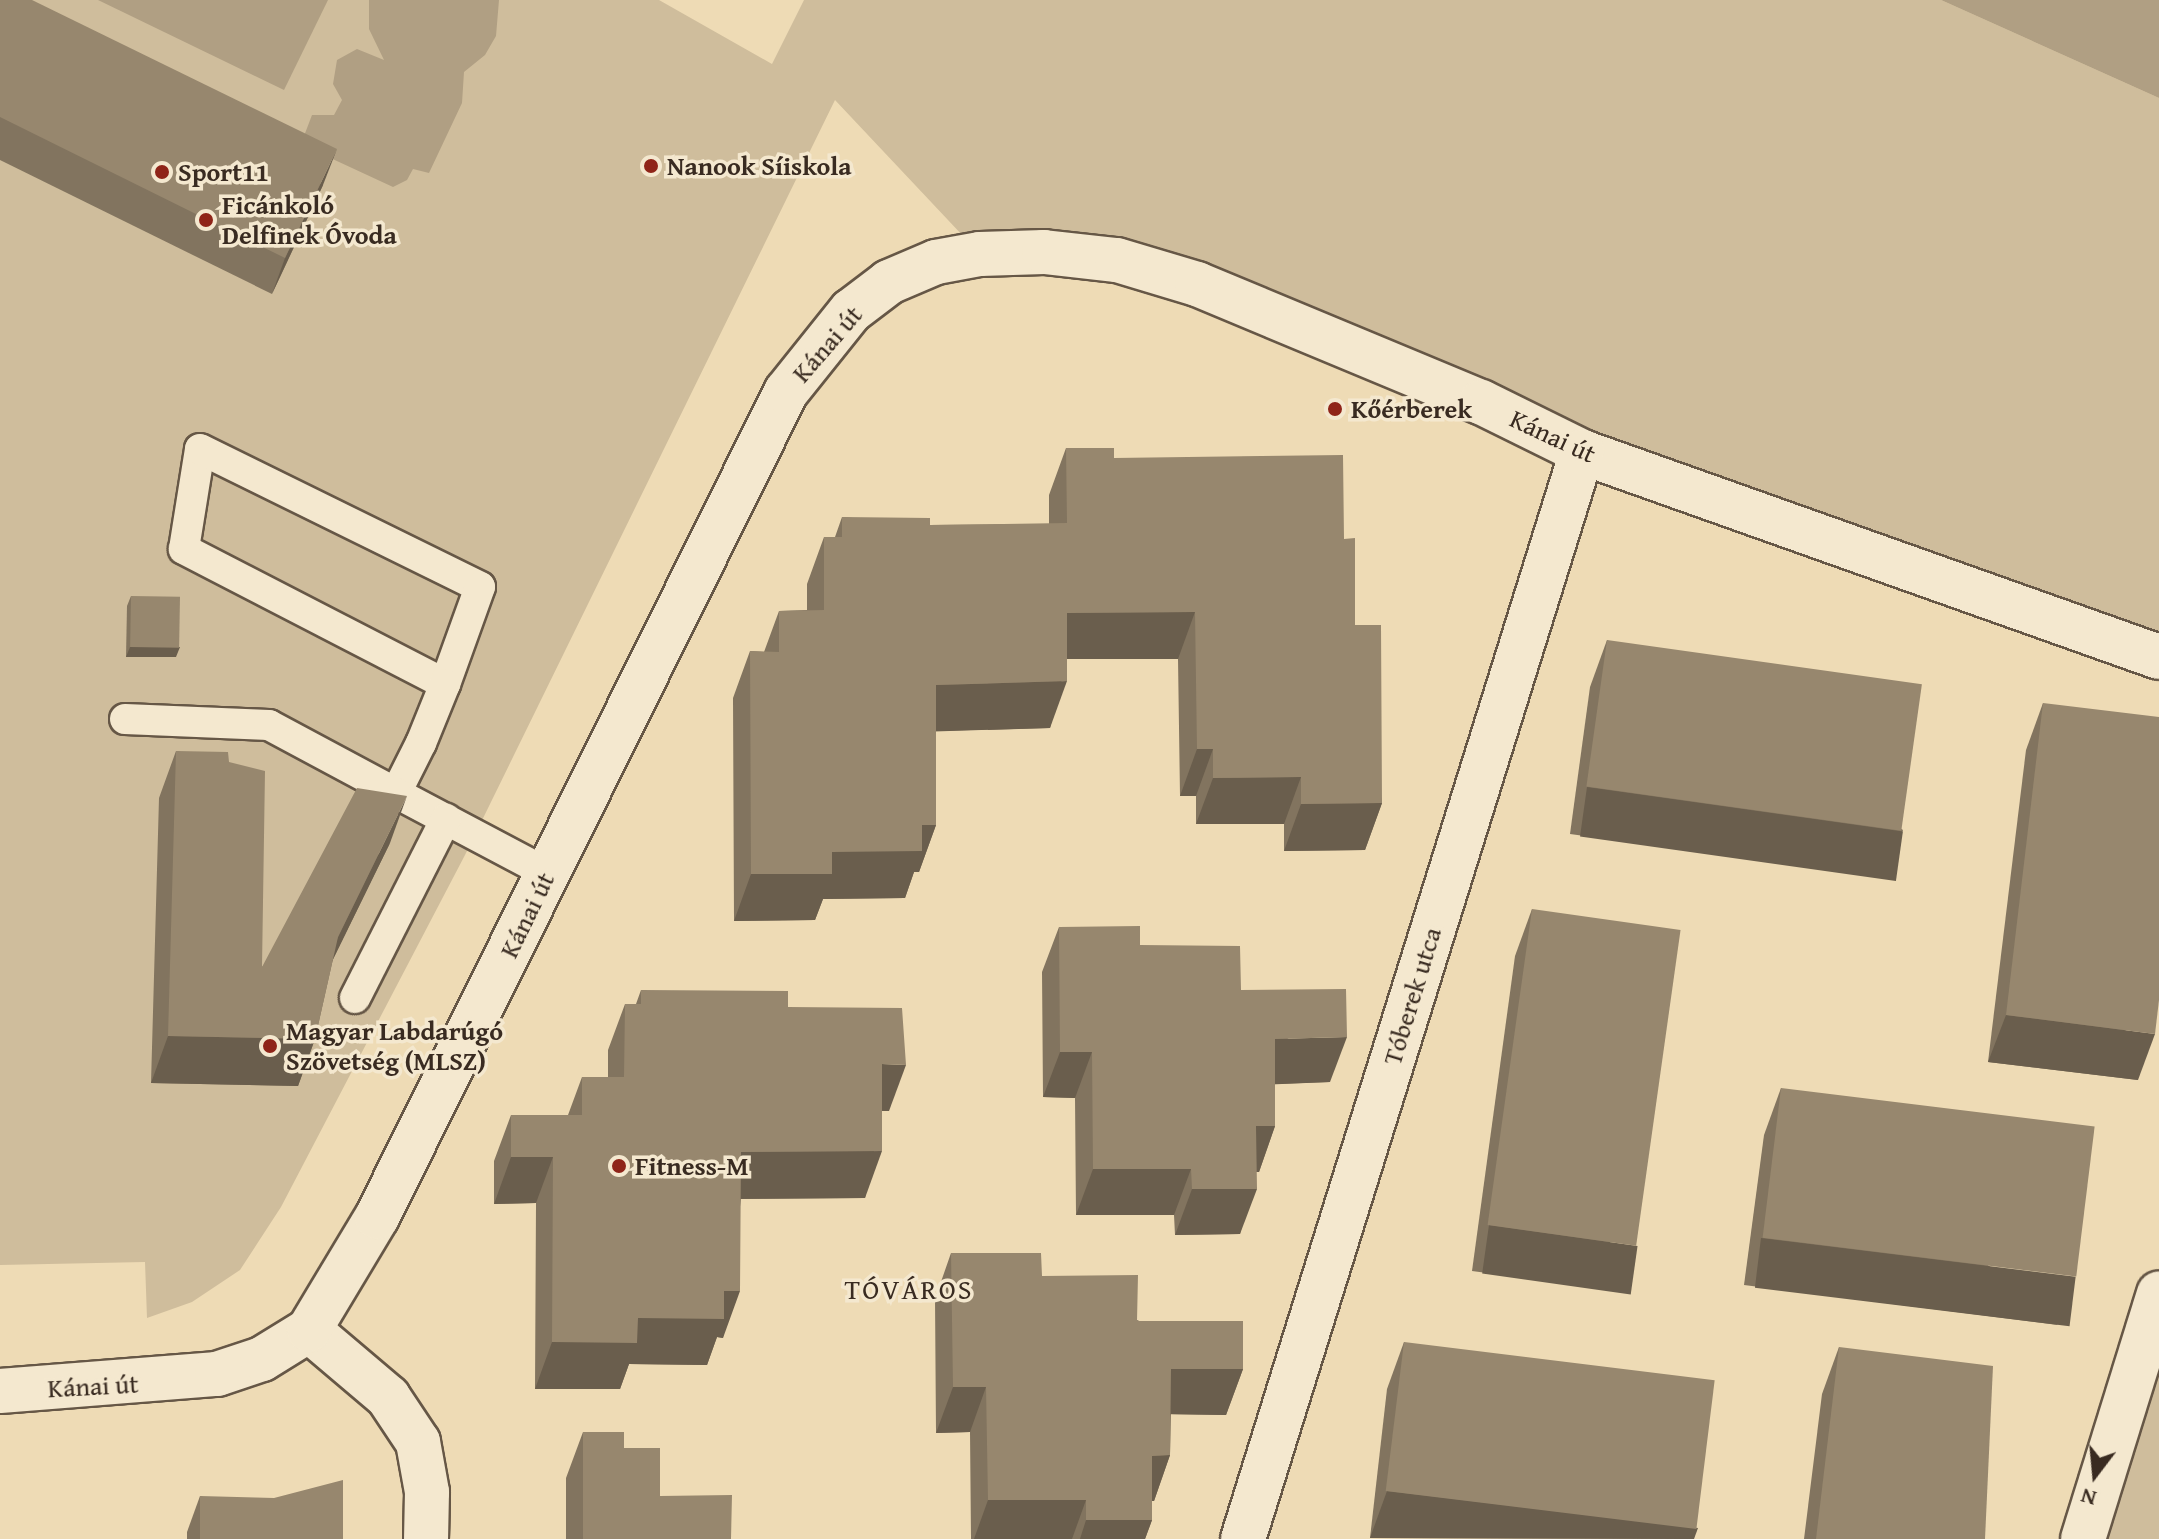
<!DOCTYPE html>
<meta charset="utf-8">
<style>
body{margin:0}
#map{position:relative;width:2159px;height:1539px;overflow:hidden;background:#eedbb5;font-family:"Gentium Book Plus",serif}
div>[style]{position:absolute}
.green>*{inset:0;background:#cfbd9c}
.water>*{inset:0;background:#b09f83}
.roads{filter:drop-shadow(2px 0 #665746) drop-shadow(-2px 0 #665746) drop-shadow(0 2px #665746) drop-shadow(0 -2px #665746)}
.service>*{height:30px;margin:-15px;padding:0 15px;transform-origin:15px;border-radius:15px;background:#f4e8cf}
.minor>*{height:44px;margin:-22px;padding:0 22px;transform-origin:22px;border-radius:22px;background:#f4e8cf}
.wall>*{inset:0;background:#82745f}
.shaded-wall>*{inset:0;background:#6a5e4d;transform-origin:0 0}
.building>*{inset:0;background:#97876e;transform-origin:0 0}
.dots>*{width:22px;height:22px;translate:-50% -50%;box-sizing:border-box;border:4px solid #f4e8cf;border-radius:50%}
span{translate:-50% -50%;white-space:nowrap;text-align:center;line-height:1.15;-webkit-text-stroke:7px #f4e8cf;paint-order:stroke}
.poi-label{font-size:26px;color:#392b21;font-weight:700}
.left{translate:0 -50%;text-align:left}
.street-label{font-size:26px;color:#392b21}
.neighbourhood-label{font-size:28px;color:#392b21;letter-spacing:2px}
.north{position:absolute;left:2055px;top:1435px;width:80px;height:80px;-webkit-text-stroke:6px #f4e8cf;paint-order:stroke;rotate:196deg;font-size:22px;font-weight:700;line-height:32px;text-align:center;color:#392b21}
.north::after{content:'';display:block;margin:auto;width:28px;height:36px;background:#392b21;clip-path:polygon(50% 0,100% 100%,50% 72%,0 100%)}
</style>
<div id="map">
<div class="green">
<div style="clip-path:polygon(0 0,659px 0,772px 64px,804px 0,1941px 0,2159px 98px,2159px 657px,1197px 284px,980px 254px,835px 100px,465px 855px,281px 1207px,240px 1270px,192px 1302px,147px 1318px,145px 1262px,0 1265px)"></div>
<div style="clip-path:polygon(2159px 1293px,2159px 1539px,2083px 1539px)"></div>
</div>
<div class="water">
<div style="clip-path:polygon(98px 0,328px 0,284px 90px)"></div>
<div style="clip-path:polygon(369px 0,499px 0,496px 36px,485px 55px,464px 72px,462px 103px,429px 173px,413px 169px,407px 180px,393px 187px,311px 149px,304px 136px,312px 115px,334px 115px,342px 100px,333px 84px,337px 60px,357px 49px,384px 60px,369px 29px)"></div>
<div style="clip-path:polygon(1941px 0,2159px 0,2159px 98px)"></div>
</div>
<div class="roads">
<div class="service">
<div style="left:445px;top:684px;width:294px;rotate:-152.7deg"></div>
<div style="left:184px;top:549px;width:101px;rotate:-80.9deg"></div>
<div style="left:200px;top:449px;width:312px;rotate:26.2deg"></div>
<div style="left:480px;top:587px;width:103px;rotate:109.8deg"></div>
<div style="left:445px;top:684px;width:64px;rotate:112.1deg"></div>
<div style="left:421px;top:743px;width:56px;rotate:116.6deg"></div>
<div style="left:396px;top:793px;width:171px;rotate:27.9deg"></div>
<div style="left:125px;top:719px;width:144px;rotate:2.4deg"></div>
<div style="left:269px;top:725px;width:144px;rotate:28.2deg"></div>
<div style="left:355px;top:998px;width:201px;rotate:-63.1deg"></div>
</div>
<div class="minor">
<div style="left:309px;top:1330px;width:104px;rotate:40.3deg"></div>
<div style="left:388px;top:1397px;width:54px;rotate:56.3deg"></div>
<div style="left:418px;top:1442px;width:51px;rotate:79.8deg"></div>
<div style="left:427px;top:1492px;width:47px;rotate:91.2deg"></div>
<div style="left:0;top:1391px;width:218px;rotate:-4.5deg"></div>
<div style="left:217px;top:1374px;width:47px;rotate:-18.4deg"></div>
<div style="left:262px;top:1359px;width:55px;rotate:-31.7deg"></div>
<div style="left:309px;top:1330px;width:132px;rotate:-59deg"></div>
<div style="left:377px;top:1217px;width:921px;rotate:-63.63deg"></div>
<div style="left:786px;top:392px;width:104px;rotate:-51.3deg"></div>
<div style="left:851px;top:311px;width:48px;rotate:-37.3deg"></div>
<div style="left:889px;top:282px;width:51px;rotate:-23.1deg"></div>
<div style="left:936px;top:262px;width:45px;rotate:-10.3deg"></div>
<div style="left:980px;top:254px;width:64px;rotate:-1.8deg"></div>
<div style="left:1044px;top:252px;width:73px;rotate:6.3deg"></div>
<div style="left:1117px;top:260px;width:84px;rotate:16.7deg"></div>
<div style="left:1197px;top:284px;width:308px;rotate:22.6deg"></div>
<div style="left:1481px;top:402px;width:113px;rotate:26.3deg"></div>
<div style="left:1582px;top:452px;width:612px;rotate:19.56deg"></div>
<div style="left:1243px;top:1539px;width:1139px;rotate:-72.68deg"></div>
<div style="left:2083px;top:1539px;width:257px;rotate:-72.8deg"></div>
</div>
</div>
<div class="wall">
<div style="clip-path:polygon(0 0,323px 185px,272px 294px,0 160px)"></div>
<div style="clip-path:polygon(1066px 448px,1114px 458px,1344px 539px,1355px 625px,1382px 803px,1365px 850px,1284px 851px,1284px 824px,1196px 824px,1196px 796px,1180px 796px,1178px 659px,1067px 659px,1050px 728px,936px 731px,936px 825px,919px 872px,914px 872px,905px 898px,823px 899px,815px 920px,734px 921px,733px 698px,750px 651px,764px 652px,779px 611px,807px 610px,807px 584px,824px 537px,835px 537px,842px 517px,930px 525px,1049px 524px,1049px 495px)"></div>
<div style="clip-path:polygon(131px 596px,176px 657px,126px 657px,127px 606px)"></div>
<div style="clip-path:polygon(1607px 640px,1903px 830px,1886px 877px,1570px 834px,1590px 687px)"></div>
<div style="clip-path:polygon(2043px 703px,2138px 1080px,1988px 1062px,2026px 750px)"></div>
<div style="clip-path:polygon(176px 751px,229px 762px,262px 967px,390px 843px,333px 959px,315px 1039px,298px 1086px,151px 1083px,159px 798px)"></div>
<div style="clip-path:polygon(1532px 909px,1621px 1291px,1472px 1271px,1515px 956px)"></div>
<div style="clip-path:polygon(1059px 927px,1140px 945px,1241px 990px,1330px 1082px,1275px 1084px,1275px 1126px,1259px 1172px,1256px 1172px,1240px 1234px,1175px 1235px,1174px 1215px,1076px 1215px,1075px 1098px,1043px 1097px,1042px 972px)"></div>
<div style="clip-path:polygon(641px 990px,788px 1007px,889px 1111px,882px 1111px,865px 1198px,741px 1199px,723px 1338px,717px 1337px,707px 1365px,629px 1364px,620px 1389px,535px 1389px,536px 1203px,494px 1204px,494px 1161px,511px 1115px,568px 1115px,582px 1077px,608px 1077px,608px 1050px,625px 1004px,636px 1004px)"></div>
<div style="clip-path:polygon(1781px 1088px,2058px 1325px,1744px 1285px,1764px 1135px)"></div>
<div style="clip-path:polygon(951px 1253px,1042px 1276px,1243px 1369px,1226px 1415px,1171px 1414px,1170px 1455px,1154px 1501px,1152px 1501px,1152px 1520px,1145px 1539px,971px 1539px,970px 1432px,936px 1433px,935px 1299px)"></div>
<div style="clip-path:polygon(1404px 1342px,1694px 1539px,1370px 1538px,1387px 1389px)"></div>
<div style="clip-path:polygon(1839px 1347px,1985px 1539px,1804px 1539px,1822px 1394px)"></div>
<div style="clip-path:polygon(583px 1432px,624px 1448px,660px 1496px,731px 1539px,566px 1539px,566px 1478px)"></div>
<div style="clip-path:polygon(200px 1496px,343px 1539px,187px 1539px,187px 1532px)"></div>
</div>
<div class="shaded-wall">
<div style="clip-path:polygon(337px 149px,323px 185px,272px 294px,285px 258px)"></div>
<div style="clip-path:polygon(1195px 612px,1178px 659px,1050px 659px,1067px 613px)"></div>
<div style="clip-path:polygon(130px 647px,180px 647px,176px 657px,126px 657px)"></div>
<div style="clip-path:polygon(1067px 681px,1050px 728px,918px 732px,936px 685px)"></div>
<div style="clip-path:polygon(1197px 749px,1213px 749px,1196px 796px,1180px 796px)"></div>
<div style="clip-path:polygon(1301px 777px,1284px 824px,1196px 824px,1213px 778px)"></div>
<div style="left:1587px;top:787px;width:319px;height:50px;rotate:8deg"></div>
<div style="clip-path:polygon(407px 796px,390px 843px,321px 984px,338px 937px)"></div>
<div style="clip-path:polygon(1382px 803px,1365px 850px,1284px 851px,1301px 804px)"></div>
<div style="clip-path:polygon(922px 825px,936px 825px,919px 872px,914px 872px,905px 898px,823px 899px,815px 920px,734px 921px,751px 874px,832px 852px)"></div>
<div style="clip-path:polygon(2006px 1015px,2155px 1034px,2138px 1080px,1988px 1062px)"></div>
<div style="clip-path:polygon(168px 1036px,315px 1039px,298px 1086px,151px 1083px)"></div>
<div style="clip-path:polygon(1347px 1037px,1330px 1082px,1258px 1085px,1275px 1039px)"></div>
<div style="clip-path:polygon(1060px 1052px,1092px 1052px,1075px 1098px,1043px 1097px)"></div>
<div style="clip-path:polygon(882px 1064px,906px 1065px,889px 1111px,865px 1111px)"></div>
<div style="clip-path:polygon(1256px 1126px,1275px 1126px,1259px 1172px,1239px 1172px)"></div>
<div style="clip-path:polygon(882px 1151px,865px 1198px,725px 1199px,741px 1152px)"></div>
<div style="clip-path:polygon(511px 1157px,553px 1157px,536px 1203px,494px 1204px)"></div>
<div style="clip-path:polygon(1093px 1169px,1191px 1169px,1174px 1215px,1076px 1215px)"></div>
<div style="clip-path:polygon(1192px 1189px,1257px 1189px,1240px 1234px,1175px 1235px)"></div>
<div style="left:1489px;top:1225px;width:150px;height:49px;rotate:8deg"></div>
<div style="left:1761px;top:1238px;width:317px;height:50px;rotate:7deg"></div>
<div style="clip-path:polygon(724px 1291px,740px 1291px,723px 1338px,717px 1337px,707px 1365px,629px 1364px,620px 1389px,535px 1389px,552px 1342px,638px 1318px)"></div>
<div style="clip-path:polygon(1171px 1369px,1243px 1369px,1226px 1415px,1154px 1414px)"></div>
<div style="clip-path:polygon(953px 1387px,986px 1387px,970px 1432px,936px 1433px)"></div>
<div style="clip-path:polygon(1170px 1455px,1154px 1501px,1135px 1501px,1152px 1456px)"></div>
<div style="clip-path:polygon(1387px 1491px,1698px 1528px,1694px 1539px,1370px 1538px)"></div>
<div style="clip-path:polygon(988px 1500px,1086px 1500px,1072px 1539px,974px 1539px)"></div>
<div style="clip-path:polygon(1086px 1520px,1152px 1520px,1145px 1539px,1080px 1539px)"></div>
</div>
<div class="building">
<div style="clip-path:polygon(0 0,32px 0,337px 149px,285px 258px,0 117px)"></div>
<div style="clip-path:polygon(1066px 448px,1114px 448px,1114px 458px,1343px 455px,1344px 539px,1355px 538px,1355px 625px,1381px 625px,1382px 803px,1301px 804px,1301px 777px,1213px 778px,1213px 749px,1197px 749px,1195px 612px,1067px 613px,1067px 681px,936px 685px,936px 825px,922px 825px,922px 851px,832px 852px,832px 874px,751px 874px,750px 651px,779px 652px,779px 611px,824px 610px,824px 537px,842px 537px,842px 517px,930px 518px,930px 525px,1067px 523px)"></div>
<div style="left:131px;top:596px;width:49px;height:51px;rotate:1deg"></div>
<div style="left:1607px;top:640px;width:318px;height:148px;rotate:8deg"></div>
<div style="clip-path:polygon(2043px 703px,2159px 717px,2159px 1000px,2155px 1034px,2006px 1015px)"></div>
<div style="clip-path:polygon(176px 751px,228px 752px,229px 762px,265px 771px,262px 967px,357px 788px,407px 796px,338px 937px,315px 1039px,168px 1036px)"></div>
<div style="left:1532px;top:909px;width:150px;height:319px;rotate:8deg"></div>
<div style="clip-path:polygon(1140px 926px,1140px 945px,1240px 946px,1241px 990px,1346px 989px,1347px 1037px,1275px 1039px,1275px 1126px,1256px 1126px,1257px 1189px,1192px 1189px,1191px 1169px,1093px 1169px,1092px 1052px,1060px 1052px,1059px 927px)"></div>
<div style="clip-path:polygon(641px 990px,788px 991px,788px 1007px,902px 1008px,906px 1065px,882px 1064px,882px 1151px,741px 1152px,740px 1291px,724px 1291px,724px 1319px,638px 1318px,637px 1343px,552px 1342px,553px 1157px,511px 1157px,511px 1115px,582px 1115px,582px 1077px,624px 1077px,625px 1004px,641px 1004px)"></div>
<div style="left:1781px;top:1088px;width:316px;height:151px;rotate:7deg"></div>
<div style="clip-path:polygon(951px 1253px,1041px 1253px,1042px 1276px,1138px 1275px,1137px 1321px,1243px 1321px,1243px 1369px,1171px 1369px,1170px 1455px,1152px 1456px,1152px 1520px,1086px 1520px,1086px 1500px,988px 1500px,986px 1387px,953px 1387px)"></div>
<div style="left:1404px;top:1342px;width:313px;height:150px;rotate:7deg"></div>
<div style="clip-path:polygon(1839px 1347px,1993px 1366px,1985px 1539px,1816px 1539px)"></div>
<div style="clip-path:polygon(583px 1432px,624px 1432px,624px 1448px,660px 1448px,660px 1496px,732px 1495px,731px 1539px,583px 1539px)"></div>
<div style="clip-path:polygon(343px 1480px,343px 1539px,200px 1539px,200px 1496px,274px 1498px)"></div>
</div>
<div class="dots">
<div style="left:651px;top:166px;background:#8f2418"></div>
<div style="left:162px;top:172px;background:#8f2418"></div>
<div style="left:206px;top:220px;background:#8f2418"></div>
<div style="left:1335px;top:409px;background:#8f2418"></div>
<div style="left:270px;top:1046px;background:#8f2418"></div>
<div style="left:619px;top:1166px;background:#8f2418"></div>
</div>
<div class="poi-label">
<span class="left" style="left:667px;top:166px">Nanook Síiskola</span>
<span class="left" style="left:178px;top:172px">Sport11</span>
<span class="left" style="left:222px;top:220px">Ficánkoló<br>Delfinek Óvoda</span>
<span class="left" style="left:1351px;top:409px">Kőérberek</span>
<span class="left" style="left:286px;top:1046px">Magyar Labdarúgó<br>Szövetség (MLSZ)</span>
<span class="left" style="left:635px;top:1166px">Fitness-M</span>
</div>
<div class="street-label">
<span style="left:827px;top:344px;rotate:-49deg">Kánai út</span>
<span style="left:1553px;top:436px;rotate:25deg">Kánai út</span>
<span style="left:527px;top:915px;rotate:-64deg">Kánai út</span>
<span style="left:1412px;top:996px;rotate:-73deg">Tóberek utca</span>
<span style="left:93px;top:1386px;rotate:-3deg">Kánai út</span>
</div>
<div class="neighbourhood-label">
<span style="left:909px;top:1289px">TÓVÁROS</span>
</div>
<div class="north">N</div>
</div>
